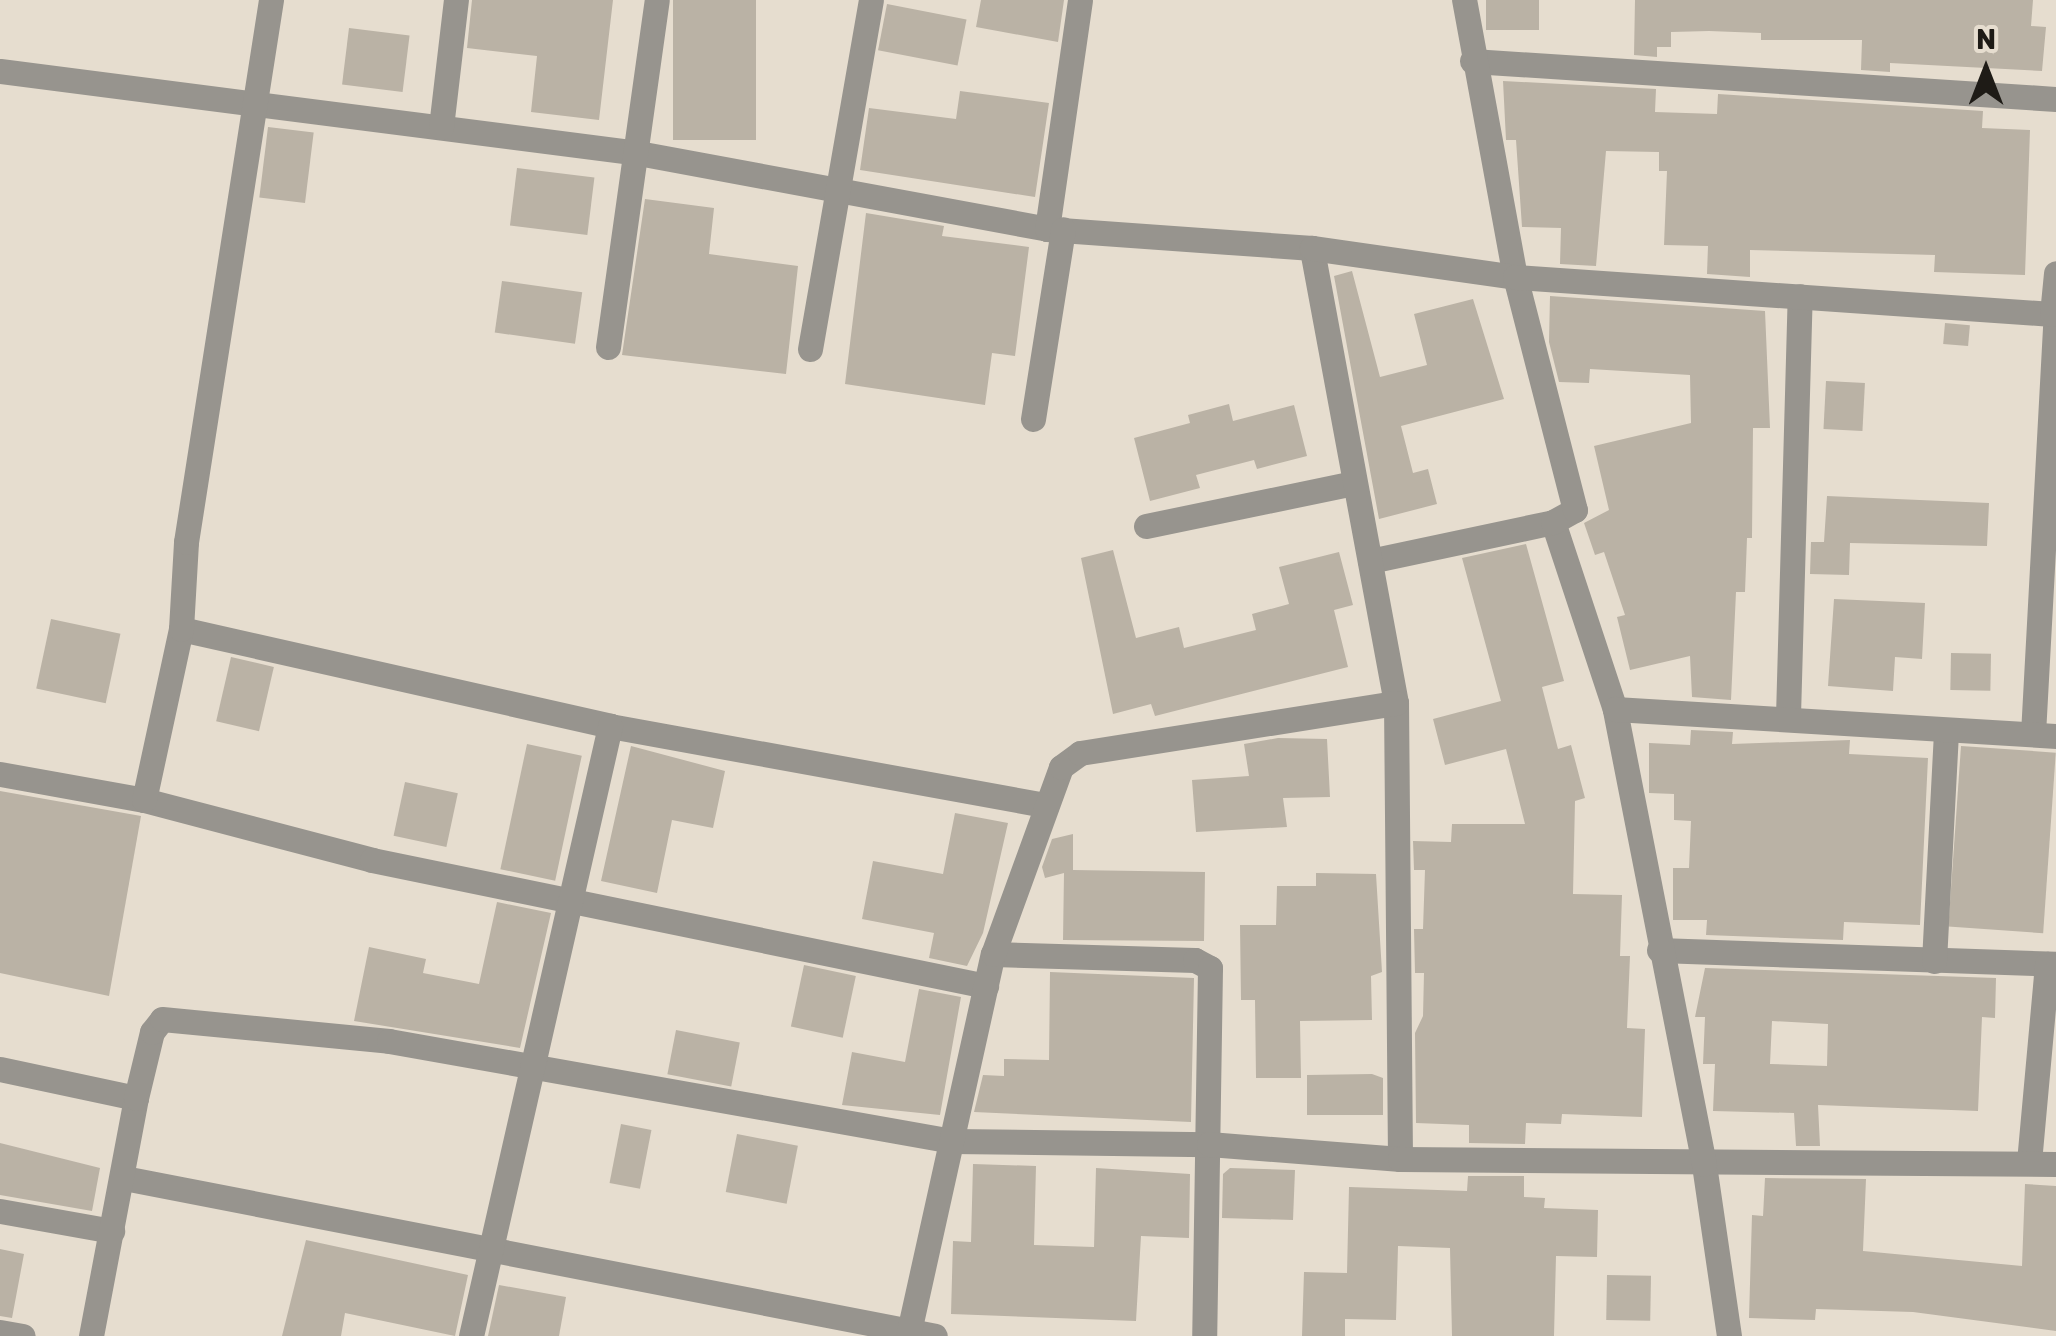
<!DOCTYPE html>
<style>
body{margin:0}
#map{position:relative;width:2056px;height:1336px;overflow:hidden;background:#e6ddcf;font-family:Rubik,sans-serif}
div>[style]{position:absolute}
.building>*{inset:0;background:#bab2a5;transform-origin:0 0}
.minor>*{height:25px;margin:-12.5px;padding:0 12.5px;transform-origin:12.5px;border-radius:12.5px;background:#97948e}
span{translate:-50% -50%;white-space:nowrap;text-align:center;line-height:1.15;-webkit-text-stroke:10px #e6ddcf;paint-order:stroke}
.north{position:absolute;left:1936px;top:20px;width:100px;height:100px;-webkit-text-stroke:8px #e6ddcf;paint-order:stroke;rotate:0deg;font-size:28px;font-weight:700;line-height:40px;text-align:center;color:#1e1b16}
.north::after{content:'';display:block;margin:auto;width:35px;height:45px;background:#1e1b16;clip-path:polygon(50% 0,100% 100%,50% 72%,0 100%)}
</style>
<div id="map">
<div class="building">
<div style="clip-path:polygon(472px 0,613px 0,599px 120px,531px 112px,537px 56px,467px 48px)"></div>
<div style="left:673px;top:0;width:83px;height:140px"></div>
<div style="clip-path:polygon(981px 0,1064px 0,1058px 42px,976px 27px)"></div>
<div style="left:1486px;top:0;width:53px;height:30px"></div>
<div style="clip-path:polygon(1635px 0,2033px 0,2031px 26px,2046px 27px,2042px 71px,1890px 63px,1890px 72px,1861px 70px,1862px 40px,1761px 40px,1761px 33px,1709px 31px,1671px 32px,1671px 47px,1657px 47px,1657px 57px,1634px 55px)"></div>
<div style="left:887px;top:4px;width:81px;height:47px;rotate:11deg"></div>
<div style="left:349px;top:28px;width:61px;height:57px;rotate:7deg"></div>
<div style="clip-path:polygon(1503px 81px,1656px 89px,1655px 112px,1717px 114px,1718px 94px,1983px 111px,1982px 128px,2030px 130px,2025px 275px,1934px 272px,1935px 255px,1750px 250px,1750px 277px,1707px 274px,1708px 246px,1664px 245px,1667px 171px,1659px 171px,1659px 152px,1606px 151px,1596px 266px,1560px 264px,1561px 228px,1522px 227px,1516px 140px,1506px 140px)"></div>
<div style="clip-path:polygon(960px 91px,1049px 103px,1035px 197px,860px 170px,869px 108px,956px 119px)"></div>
<div style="left:268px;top:127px;width:46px;height:71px;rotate:7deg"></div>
<div style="left:517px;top:168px;width:78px;height:58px;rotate:7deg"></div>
<div style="clip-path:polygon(645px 199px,714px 208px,709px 254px,798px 266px,786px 374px,622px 355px)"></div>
<div style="clip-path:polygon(866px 213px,944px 226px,942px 236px,1029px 247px,1015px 356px,992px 353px,985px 405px,845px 384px)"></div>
<div style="clip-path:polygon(1352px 271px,1380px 377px,1427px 365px,1414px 314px,1473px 299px,1504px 399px,1401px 426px,1413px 473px,1428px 469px,1437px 504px,1379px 519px,1334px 276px)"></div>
<div style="left:502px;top:281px;width:81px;height:52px;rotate:8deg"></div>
<div style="clip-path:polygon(1550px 296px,1765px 311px,1770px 428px,1753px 428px,1752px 538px,1747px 538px,1745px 592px,1736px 592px,1731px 700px,1692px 697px,1690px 656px,1630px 670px,1617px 617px,1625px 615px,1604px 552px,1595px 555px,1584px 523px,1609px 510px,1594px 446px,1691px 423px,1690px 375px,1590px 369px,1589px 383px,1559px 382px,1549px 342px)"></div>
<div style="left:1945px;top:323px;width:25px;height:21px;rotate:5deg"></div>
<div style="left:1826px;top:381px;width:39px;height:48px;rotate:3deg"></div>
<div style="clip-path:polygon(1229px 404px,1233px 421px,1294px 405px,1307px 456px,1257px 469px,1254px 460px,1196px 475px,1200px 488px,1150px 501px,1134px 438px,1190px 423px,1188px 415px)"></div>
<div style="clip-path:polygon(1827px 496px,1989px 503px,1987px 546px,1850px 543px,1849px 575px,1810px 574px,1811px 542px,1824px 542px)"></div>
<div style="clip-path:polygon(1526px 544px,1564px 681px,1542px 687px,1558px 749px,1571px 745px,1585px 798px,1575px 801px,1573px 894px,1622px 895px,1620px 956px,1630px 956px,1627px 1028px,1645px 1029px,1642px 1117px,1562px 1114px,1561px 1124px,1526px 1123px,1525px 1144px,1469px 1143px,1469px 1125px,1416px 1123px,1415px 1033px,1423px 1016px,1424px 973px,1415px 973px,1414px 929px,1423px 929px,1425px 870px,1414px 870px,1413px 841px,1451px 842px,1452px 824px,1525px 824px,1506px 749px,1445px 765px,1433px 719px,1501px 701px,1462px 558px)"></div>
<div style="clip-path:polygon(1113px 550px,1136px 638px,1179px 627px,1184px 648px,1256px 630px,1252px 614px,1289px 604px,1279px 567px,1339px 552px,1353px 605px,1334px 610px,1348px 667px,1155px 716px,1151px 704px,1113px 714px,1081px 558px)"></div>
<div style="clip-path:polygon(1834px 599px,1925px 603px,1922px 659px,1895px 657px,1893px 691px,1828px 686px)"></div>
<div style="left:51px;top:619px;width:71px;height:71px;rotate:12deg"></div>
<div style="left:1951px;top:653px;width:40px;height:37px;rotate:1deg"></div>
<div style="left:231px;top:657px;width:44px;height:66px;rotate:13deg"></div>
<div style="clip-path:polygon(1691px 730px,1733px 732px,1732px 744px,1850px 740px,1849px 754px,1928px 758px,1920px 925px,1844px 922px,1843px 940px,1706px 935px,1707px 920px,1673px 920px,1673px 868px,1689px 868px,1691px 821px,1674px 820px,1674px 794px,1649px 793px,1649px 743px,1690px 745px)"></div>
<div style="clip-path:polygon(1278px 738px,1327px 739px,1330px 797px,1283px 798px,1287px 827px,1196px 832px,1192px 780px,1249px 776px,1244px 744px)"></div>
<div style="left:527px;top:744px;width:56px;height:128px;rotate:12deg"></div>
<div style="clip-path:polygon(631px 746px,725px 771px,713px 828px,672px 820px,657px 893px,601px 881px)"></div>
<div style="left:1961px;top:746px;width:95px;height:181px;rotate:4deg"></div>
<div style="left:405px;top:782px;width:54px;height:55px;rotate:12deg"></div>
<div style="clip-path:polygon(0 791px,141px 816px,109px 996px,0 973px)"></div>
<div style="clip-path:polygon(955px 813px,1008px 823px,983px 933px,967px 966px,929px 958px,934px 933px,862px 919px,873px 861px,943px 874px)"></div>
<div style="clip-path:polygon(1073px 834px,1073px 870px,1205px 872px,1204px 941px,1063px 940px,1064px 873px,1045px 878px,1042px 867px,1052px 839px)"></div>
<div style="clip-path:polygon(1316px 873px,1376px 874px,1382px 972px,1371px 976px,1372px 1020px,1300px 1021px,1301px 1078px,1256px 1078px,1255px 1000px,1241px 1000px,1240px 925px,1276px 925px,1277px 886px,1316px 886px)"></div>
<div style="clip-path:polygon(497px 902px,551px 913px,520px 1048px,354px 1021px,369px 947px,426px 959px,423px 973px,479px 984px)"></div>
<div style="left:804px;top:965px;width:53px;height:63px;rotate:12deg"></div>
<div style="clip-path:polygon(evenodd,1705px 968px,1996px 978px,1995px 1018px,1982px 1017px,1978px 1111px,1818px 1105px,1820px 1146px,1796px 1146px,1794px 1113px,1713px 1111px,1715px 1064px,1703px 1064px,1705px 1017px,1695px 1017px,1705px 968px,1772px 1021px,1828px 1024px,1827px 1066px,1770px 1064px,1772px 1021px)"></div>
<div style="clip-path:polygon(1050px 972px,1194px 978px,1191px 1122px,974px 1112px,983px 1075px,1004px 1076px,1004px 1059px,1049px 1060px)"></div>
<div style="clip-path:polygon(919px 989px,961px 997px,940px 1115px,842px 1105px,852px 1052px,905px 1062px)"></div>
<div style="left:676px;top:1030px;width:65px;height:45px;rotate:11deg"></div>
<div style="clip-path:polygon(1372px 1074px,1383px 1078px,1383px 1115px,1307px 1115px,1307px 1075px)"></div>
<div style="left:621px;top:1124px;width:31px;height:60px;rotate:11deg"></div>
<div style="left:737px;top:1134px;width:62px;height:59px;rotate:11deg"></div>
<div style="clip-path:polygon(0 1143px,100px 1168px,92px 1211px,0 1195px)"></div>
<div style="clip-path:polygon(973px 1164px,1036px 1166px,1034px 1245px,1094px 1247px,1096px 1168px,1190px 1174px,1189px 1238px,1141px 1236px,1136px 1321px,951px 1314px,953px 1241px,971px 1242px)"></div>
<div style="clip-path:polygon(1230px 1168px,1295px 1170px,1293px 1220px,1222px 1218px,1223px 1174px)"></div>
<div style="clip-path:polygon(1468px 1176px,1524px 1176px,1524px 1197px,1545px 1198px,1544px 1208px,1598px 1210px,1597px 1257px,1556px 1256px,1554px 1336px,1452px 1336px,1450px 1248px,1398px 1246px,1396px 1320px,1345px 1319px,1345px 1336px,1302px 1336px,1304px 1272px,1347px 1273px,1349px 1187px,1467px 1191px)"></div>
<div style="clip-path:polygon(1765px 1178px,1866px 1179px,1863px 1251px,2022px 1266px,2025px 1184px,2056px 1186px,2056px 1331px,1913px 1312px,1816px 1309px,1815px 1320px,1749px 1318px,1752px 1215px,1763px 1216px)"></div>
<div style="clip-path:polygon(306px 1240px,468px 1275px,455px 1336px,345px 1313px,341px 1336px,282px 1336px)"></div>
<div style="clip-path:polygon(0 1249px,24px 1254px,12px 1318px,0 1316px)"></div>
<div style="left:1607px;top:1275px;width:44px;height:45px;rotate:1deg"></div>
<div style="clip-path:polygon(499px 1285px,566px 1297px,559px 1336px,488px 1336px)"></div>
</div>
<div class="minor">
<div style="left:1472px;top:61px;width:585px;rotate:3.72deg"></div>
<div style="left:0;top:71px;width:643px;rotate:7.32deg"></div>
<div style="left:638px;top:153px;width:416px;rotate:10.5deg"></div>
<div style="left:1047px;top:229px;width:266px;rotate:4.1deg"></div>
<div style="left:441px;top:127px;width:128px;rotate:-83.3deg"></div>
<div style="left:1047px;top:229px;width:231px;rotate:-81.8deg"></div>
<div style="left:608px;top:347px;width:350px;rotate:-82deg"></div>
<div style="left:810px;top:349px;width:354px;rotate:-80.1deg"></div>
<div style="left:1033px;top:419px;width:192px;rotate:-81deg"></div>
<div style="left:1553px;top:522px;width:197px;rotate:71.7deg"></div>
<div style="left:1146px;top:526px;width:212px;rotate:-11.7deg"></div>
<div style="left:1370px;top:561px;width:187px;rotate:-12deg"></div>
<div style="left:1553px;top:522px;width:25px;rotate:-29deg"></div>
<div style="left:1575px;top:510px;width:241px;rotate:-104.4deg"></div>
<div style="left:1515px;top:277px;width:282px;rotate:-100.4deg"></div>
<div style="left:181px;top:629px;width:440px;rotate:12.7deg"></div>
<div style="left:610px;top:726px;width:441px;rotate:10.3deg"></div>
<div style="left:1788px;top:716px;width:420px;rotate:-88.4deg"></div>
<div style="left:2033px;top:734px;width:420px;rotate:-86.9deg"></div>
<div style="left:0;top:774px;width:146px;rotate:10.2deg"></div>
<div style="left:144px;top:800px;width:236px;rotate:14.7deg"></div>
<div style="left:372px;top:860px;width:627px;rotate:11.6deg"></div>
<div style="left:144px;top:800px;width:175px;rotate:-77.8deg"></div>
<div style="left:181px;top:629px;width:87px;rotate:-86.7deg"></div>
<div style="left:186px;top:542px;width:549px;rotate:-81.09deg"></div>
<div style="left:1659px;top:950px;width:397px;rotate:2deg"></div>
<div style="left:993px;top:954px;width:202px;rotate:1.7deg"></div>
<div style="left:1195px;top:960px;width:17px;rotate:28deg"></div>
<div style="left:1210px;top:968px;width:368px;rotate:90.9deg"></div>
<div style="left:1934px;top:961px;width:231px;rotate:-87deg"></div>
<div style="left:0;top:1069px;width:139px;rotate:12deg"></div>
<div style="left:1400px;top:1159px;width:456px;rotate:-90.5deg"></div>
<div style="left:1396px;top:703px;width:463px;rotate:-100.5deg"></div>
<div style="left:1312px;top:248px;width:205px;rotate:8.1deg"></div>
<div style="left:1515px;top:277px;width:538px;rotate:3.94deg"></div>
<div style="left:2052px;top:314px;width:41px;rotate:-84.4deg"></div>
<div style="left:2029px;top:1162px;width:199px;rotate:-84.8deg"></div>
<div style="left:124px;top:1178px;width:826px;rotate:11.02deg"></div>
<div style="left:0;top:1211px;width:114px;rotate:10.1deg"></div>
<div style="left:0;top:1332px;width:23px;rotate:10deg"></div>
<div style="left:91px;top:1336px;width:242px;rotate:-79.3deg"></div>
<div style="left:136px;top:1098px;width:68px;rotate:-76.4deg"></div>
<div style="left:152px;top:1032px;width:16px;rotate:-52deg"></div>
<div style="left:162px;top:1019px;width:228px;rotate:5.5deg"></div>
<div style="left:389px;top:1041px;width:572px;rotate:10.07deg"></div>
<div style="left:952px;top:1141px;width:257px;rotate:0.7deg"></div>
<div style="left:1209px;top:1144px;width:192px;rotate:4.5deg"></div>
<div style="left:1400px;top:1159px;width:656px;rotate:0.44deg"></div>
<div style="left:471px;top:1336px;width:626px;rotate:-77.16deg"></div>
<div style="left:908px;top:1336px;width:391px;rotate:-77.5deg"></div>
<div style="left:993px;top:954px;width:199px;rotate:-70deg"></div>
<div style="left:1061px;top:767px;width:24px;rotate:-36deg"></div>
<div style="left:1080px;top:753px;width:320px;rotate:-9deg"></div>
<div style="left:1729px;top:1336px;width:174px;rotate:-98.3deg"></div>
<div style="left:1704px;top:1164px;width:464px;rotate:-101.1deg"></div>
<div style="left:1615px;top:709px;width:442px;rotate:3.5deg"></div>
</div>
<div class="north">N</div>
</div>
